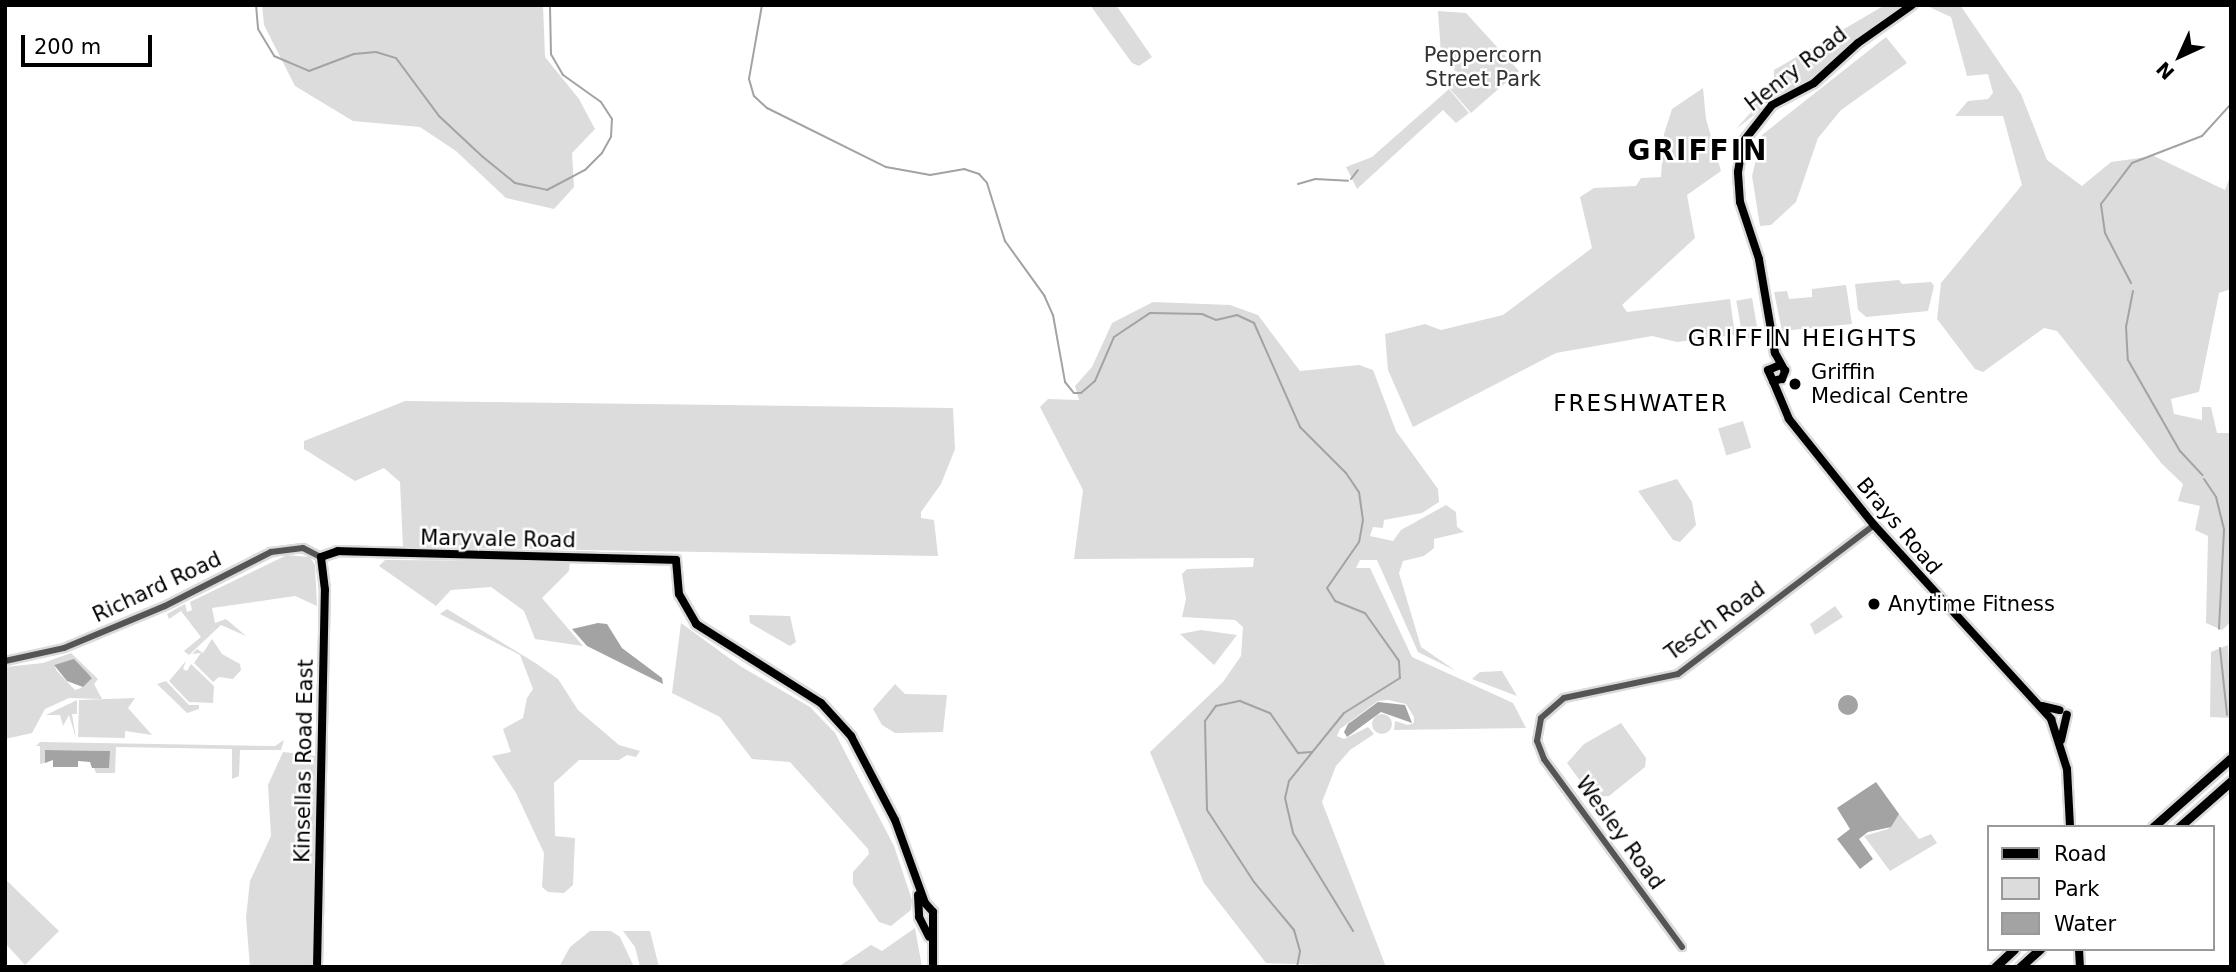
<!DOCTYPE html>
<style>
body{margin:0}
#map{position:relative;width:2236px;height:972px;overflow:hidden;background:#fff;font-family:"DejaVu Sans",sans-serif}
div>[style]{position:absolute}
.green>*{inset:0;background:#dcdcdc;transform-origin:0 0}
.round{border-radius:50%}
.water>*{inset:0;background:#a3a3a3}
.stream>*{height:2px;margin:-1px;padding:0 1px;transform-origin:1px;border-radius:1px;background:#a3a3a3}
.roads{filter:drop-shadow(2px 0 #dbdbdb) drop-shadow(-2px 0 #dbdbdb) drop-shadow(0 2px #dbdbdb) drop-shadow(0 -2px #dbdbdb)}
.minor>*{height:6px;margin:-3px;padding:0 3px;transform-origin:3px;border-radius:3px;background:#555}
.major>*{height:8px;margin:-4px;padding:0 4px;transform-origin:4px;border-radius:4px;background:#000}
.highway>*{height:9px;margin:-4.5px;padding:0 4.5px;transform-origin:4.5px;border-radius:4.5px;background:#000}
.dots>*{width:19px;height:19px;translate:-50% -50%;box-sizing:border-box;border:4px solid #fff;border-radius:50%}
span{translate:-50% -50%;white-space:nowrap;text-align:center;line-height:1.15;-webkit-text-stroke:5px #fff;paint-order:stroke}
.park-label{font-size:21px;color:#333}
.street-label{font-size:21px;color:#000}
.poi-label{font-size:21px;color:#000}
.left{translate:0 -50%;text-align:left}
.neighbourhood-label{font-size:23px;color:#000;letter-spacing:2px}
.district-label{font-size:28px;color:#000;font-weight:700;letter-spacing:2px}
.frame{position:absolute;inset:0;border:7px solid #000;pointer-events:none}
.legend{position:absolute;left:1987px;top:825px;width:228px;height:126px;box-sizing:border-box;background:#fff;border:2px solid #999;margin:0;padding:9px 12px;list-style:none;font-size:21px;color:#000}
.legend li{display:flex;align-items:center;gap:14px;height:35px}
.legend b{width:35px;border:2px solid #999}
.north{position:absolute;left:2145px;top:21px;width:70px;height:70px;-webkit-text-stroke:5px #fff;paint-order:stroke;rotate:225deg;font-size:19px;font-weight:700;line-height:28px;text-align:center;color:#000}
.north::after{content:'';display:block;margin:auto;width:24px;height:32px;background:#000;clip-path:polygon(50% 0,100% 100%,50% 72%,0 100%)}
.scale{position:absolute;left:21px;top:35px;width:131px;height:32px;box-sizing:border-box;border:4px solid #000;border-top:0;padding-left:9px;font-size:21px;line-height:24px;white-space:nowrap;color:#000;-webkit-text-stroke:5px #fff;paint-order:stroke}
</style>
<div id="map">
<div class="green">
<div style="clip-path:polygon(262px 5px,543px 5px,545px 57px,579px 99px,595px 129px,572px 153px,574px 187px,554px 209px,506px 198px,456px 151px,420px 127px,353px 121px,295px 86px,264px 25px)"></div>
<div style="clip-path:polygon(1090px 5px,1116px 5px,1152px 57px,1139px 66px,1132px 63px)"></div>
<div style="clip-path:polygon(1885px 5px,1902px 5px,1854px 40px,1809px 81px,1772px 101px,1736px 129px,1753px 110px,1753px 104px,1774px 89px,1774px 70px)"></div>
<div style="clip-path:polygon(1960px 5px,2021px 94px,2047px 160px,2082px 186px,2111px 162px,2154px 156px,2225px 190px,2231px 174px,2231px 289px,2219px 293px,2199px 392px,2171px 399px,2174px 414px,2202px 420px,2202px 407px,2211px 407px,2217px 433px,2231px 433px,2231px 622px,2222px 630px,2206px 623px,2208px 536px,2195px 530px,2200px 506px,2178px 501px,2183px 484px,2162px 464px,2057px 331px,2044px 328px,1983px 372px,1975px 369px,1937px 319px,1941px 283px,2022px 185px,2003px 116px,1955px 116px,1968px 101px,1988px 99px,1993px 93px,1988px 74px,1967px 76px,1951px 17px,1927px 6px)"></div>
<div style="clip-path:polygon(1438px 11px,1466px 13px,1519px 71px,1471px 113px,1450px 89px,1458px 74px,1441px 54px)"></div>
<div style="clip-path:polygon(1886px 37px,1907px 63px,1841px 110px,1818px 138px,1796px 202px,1771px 225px,1760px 226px,1752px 176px,1762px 135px)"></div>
<div style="clip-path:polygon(1703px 88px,1706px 119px,1721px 171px,1687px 195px,1695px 238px,1622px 305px,1627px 312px,1730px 299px,1735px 335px,1677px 342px,1652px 336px,1556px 353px,1413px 427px,1388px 370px,1385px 334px,1425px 324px,1441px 330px,1503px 315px,1592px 248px,1580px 197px,1594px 188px,1636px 186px,1641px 178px,1661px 177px,1664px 134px,1672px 109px)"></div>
<div style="clip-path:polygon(1449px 89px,1469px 113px,1456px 123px,1443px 110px,1357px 189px,1346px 167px,1372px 157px)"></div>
<div style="clip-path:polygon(1899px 280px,1902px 284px,1931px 282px,1934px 286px,1928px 311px,1866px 317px,1858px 310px,1855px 284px)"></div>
<div style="clip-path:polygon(1846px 285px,1852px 324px,1782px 331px,1774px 292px,1787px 291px,1789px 299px,1812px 297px,1812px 289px)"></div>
<div style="left:1752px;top:298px;width:39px;height:16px;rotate:80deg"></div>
<div style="clip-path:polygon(1153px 302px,1230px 305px,1258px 315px,1300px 371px,1359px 365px,1373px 370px,1396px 431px,1438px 489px,1439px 502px,1422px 513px,1384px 520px,1383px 528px,1373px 527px,1370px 536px,1393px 541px,1401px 530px,1446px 505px,1456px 512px,1457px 527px,1464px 532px,1434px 539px,1434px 548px,1424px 556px,1403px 561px,1399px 573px,1421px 647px,1456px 671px,1418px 652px,1377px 560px,1360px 560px,1356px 568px,1370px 568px,1412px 657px,1513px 703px,1526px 728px,1394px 730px,1395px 721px,1408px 725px,1414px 723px,1414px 717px,1406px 704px,1388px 700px,1378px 701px,1340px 729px,1337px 736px,1344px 739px,1368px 727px,1374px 734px,1350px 750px,1336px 766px,1322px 802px,1386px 967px,1266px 963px,1204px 883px,1150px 752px,1223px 682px,1241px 656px,1243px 627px,1235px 620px,1182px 617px,1186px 599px,1182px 574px,1187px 569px,1253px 567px,1254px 558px,1074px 559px,1083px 490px,1040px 407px,1048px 399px,1079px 400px,1075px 386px,1092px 367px,1112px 323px)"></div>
<div style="clip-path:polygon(405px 401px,953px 408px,955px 449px,941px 484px,921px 512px,921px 518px,934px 520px,938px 556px,403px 547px,400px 482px,384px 468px,355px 481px,304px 449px,304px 441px)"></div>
<div style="left:1743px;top:421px;width:28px;height:26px;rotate:73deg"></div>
<div style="clip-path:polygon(1677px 479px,1692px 502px,1696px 525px,1680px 542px,1673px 540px,1638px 491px)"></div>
<div style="clip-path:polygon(287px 555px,310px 557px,315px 565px,317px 606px,295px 596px,212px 608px,215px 623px,226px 619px,246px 636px,221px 625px,189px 655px,184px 651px,201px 637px,181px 611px,169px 619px,167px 614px,185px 604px,187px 612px,192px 610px,190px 602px)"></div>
<div style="clip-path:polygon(385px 560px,570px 561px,569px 571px,542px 598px,583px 646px,535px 639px,524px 611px,491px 587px,451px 590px,436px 606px,379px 566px)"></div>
<div style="clip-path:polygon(1835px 606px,1843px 617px,1815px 635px,1810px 624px)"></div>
<div style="clip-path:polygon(447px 609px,537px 664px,558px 679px,578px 710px,619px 745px,640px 751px,636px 757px,627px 755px,619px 760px,579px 760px,554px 783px,555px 836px,575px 838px,573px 885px,564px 893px,548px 892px,542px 887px,544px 853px,516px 793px,492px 756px,511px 752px,503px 729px,523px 718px,527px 698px,533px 689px,520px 655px,440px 614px)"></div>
<div style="clip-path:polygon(749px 615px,790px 616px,796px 642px,790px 646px,750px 623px)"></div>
<div style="clip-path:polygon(681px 623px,740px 666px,810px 707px,835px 733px,894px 846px,912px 900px,911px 910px,891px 926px,879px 922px,853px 884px,853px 872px,869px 854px,868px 849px,790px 762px,752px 759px,720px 717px,672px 693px)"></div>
<div style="clip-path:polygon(1201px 630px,1237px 635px,1214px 665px,1180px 634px)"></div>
<div style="clip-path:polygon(212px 639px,222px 654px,240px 664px,241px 670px,233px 679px,219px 677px,213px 682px,194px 663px,201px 653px,192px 654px,197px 649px,203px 653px)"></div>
<div style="clip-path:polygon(2228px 645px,2231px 718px,2210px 717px,2211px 652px)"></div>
<div style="clip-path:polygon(evenodd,71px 653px,98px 679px,94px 684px,102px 699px,69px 698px,45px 709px,32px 733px,5px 739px,5px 667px,43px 663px,71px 653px,68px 661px,92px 677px,81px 688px,75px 690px,57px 671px,54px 665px,68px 661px)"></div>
<div style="clip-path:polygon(186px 661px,183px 669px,187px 671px,191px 664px,214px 686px,213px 703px,189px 702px,169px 681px)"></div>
<div style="clip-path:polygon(1502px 671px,1517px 696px,1472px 679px,1480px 672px)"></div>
<div style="clip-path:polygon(166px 681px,189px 705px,199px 705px,199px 709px,187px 713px,157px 684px)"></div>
<div style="clip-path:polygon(895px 684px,905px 694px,947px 695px,943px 732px,895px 733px,882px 725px,873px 709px)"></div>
<div style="clip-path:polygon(135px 698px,128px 708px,152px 735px,125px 731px,125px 738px,78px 737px,79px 700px)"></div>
<div style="clip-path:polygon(77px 700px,77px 714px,72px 714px,76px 738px,69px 715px,63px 726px,60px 715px,46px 715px)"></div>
<div class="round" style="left:1372px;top:714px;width:20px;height:20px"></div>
<div style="clip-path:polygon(1621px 723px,1646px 758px,1645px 767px,1609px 796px,1592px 797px,1567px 763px,1584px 744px)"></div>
<div style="clip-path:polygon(284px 740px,281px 750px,240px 750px,239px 776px,232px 779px,232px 749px,116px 747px,115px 773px,96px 773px,94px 768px,109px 768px,109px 751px,45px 750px,45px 763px,40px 764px,40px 746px,36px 746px,40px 742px,275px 746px)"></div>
<div style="clip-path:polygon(283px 752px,316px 756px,311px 967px,250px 967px,246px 917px,250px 881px,271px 836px,268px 785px)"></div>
<div style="clip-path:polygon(1899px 814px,1919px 839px,1931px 834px,1937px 843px,1890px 871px,1864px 836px,1888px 829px)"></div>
<div style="clip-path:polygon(5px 879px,59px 931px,25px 965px,5px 943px)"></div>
<div style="clip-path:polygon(915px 928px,922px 967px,838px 967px,871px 945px,882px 951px)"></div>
<div style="clip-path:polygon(590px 931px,611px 931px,620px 937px,634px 967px,559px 967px,570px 947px)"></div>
<div style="clip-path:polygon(623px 931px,650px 931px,659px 967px,640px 967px,635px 947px)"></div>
</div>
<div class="water">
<div style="clip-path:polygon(598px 623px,607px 624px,622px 648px,662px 678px,663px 684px,587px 646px,572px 629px)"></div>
<div style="clip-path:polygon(74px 659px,92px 678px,83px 687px,67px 681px,54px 665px)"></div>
<div class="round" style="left:1838px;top:695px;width:20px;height:20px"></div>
<div style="clip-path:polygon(1378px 702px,1405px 705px,1412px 723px,1381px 712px,1347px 737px,1344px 732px,1348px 724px)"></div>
<div style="clip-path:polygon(45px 750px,110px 751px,109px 768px,92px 768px,90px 762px,78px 761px,78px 767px,53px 767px,53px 760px,45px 763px)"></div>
<div style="clip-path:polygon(1876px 782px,1899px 814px,1891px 827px,1868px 832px,1859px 839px,1873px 859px,1860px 869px,1837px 839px,1850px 829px,1837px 808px)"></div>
</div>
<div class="stream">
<div style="left:256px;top:5px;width:24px;rotate:85deg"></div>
<div style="left:258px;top:29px;width:31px;rotate:59deg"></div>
<div style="left:274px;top:56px;width:38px;rotate:23deg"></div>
<div style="left:309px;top:71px;width:48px;rotate:-20.7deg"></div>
<div style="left:354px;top:54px;width:22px;rotate:-5deg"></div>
<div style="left:376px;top:52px;width:21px;rotate:17deg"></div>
<div style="left:396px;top:58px;width:72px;rotate:53.4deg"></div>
<div style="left:439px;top:116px;width:60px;rotate:43deg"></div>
<div style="left:483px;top:157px;width:41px;rotate:39.1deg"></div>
<div style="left:515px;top:183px;width:33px;rotate:12deg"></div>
<div style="left:547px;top:190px;width:43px;rotate:-27.8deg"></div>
<div style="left:585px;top:170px;width:24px;rotate:-45deg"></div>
<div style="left:602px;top:153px;width:18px;rotate:-61deg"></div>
<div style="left:611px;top:137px;width:18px;rotate:-87deg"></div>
<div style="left:612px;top:119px;width:20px;rotate:-123deg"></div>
<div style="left:601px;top:102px;width:47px;rotate:-144.6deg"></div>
<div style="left:563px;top:75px;width:24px;rotate:-120deg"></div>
<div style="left:551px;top:54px;width:49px;rotate:-91.2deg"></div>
<div style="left:762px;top:5px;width:75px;rotate:100deg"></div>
<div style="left:749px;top:79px;width:18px;rotate:74deg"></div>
<div style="left:754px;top:96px;width:18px;rotate:43deg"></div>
<div style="left:767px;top:108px;width:133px;rotate:26.4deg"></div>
<div style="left:886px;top:167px;width:45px;rotate:10.3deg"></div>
<div style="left:930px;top:175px;width:35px;rotate:-10deg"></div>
<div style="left:964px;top:169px;width:16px;rotate:18deg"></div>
<div style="left:979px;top:174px;width:12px;rotate:48deg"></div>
<div style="left:987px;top:183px;width:61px;rotate:72.8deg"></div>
<div style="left:1005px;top:241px;width:67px;rotate:54.2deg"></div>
<div style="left:1044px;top:295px;width:22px;rotate:66deg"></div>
<div style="left:1053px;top:315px;width:68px;rotate:79.8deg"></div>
<div style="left:1065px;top:382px;width:14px;rotate:51deg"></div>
<div style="left:1074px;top:393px;width:7px"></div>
<div style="left:1081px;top:393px;width:18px;rotate:-41deg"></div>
<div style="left:1095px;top:381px;width:48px;rotate:-66.6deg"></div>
<div style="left:1114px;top:337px;width:43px;rotate:-33.7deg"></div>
<div style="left:1150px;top:313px;width:52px;rotate:1.1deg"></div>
<div style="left:1202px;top:314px;width:15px;rotate:23deg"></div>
<div style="left:1216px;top:320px;width:22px;rotate:-13deg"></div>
<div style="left:1237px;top:315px;width:19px;rotate:25deg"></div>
<div style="left:1254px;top:323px;width:114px;rotate:66.1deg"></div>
<div style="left:1300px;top:427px;width:65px;rotate:45deg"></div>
<div style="left:1346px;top:473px;width:23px;rotate:56deg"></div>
<div style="left:1359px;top:492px;width:28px;rotate:82deg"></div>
<div style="left:1363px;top:520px;width:22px;rotate:100deg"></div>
<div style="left:1359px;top:542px;width:56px;rotate:124.8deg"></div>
<div style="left:1327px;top:588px;width:15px;rotate:58deg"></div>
<div style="left:1335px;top:601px;width:32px;rotate:22deg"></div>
<div style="left:1365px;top:613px;width:59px;rotate:54.7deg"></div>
<div style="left:1399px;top:661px;width:17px;rotate:87deg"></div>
<div style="left:1400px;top:678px;width:66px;rotate:148deg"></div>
<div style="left:1344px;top:713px;width:87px;rotate:129deg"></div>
<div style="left:1289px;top:781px;width:17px;rotate:103deg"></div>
<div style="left:1285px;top:798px;width:36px;rotate:77deg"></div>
<div style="left:1293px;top:833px;width:115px;rotate:58.5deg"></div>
<div style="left:1351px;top:179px;width:11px;rotate:-52deg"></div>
<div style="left:1298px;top:184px;width:18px;rotate:-16deg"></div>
<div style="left:1315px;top:179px;width:33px;rotate:3deg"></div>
<div style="left:2131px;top:283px;width:56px;rotate:-117.5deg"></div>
<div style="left:2105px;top:233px;width:29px;rotate:-98deg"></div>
<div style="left:2101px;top:204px;width:51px;rotate:-52.9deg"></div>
<div style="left:2132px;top:163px;width:75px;rotate:-21.1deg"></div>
<div style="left:2202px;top:136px;width:43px;rotate:-47.8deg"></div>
<div style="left:2133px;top:291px;width:36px;rotate:101deg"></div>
<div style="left:2126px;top:326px;width:34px;rotate:87deg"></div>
<div style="left:2128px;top:360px;width:105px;rotate:60.3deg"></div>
<div style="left:2180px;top:451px;width:33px;rotate:47deg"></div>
<div style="left:2204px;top:479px;width:22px;rotate:56deg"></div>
<div style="left:2216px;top:497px;width:34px;rotate:76deg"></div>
<div style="left:2224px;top:530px;width:99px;rotate:92.9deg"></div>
<div style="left:2220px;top:648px;width:67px;rotate:84deg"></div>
<div style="left:1297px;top:967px;width:16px;rotate:-79deg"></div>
<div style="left:1300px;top:951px;width:22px;rotate:-106deg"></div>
<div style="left:1294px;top:930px;width:62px;rotate:-129.8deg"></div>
<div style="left:1254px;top:882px;width:86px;rotate:-123.1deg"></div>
<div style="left:1207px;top:810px;width:89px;rotate:-91.3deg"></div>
<div style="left:1205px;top:721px;width:19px;rotate:-54deg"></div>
<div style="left:1216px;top:706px;width:25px;rotate:-12deg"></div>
<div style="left:1240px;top:701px;width:32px;rotate:22deg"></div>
<div style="left:1270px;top:713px;width:49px;rotate:55deg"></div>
<div style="left:1298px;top:753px;width:13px;rotate:-4deg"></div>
</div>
<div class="roads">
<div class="minor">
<div style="left:5px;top:661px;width:60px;rotate:-12.4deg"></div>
<div style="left:64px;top:648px;width:109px;rotate:-22.6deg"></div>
<div style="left:165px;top:606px;width:119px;rotate:-27deg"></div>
<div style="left:271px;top:552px;width:32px;rotate:-7deg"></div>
<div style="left:303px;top:548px;width:20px;rotate:27deg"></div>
<div style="left:1682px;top:947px;width:233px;rotate:-126.3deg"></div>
<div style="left:1544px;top:759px;width:19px;rotate:-111deg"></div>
<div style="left:1537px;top:741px;width:23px;rotate:-80deg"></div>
<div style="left:1541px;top:718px;width:30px;rotate:-41deg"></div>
<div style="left:1564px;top:698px;width:116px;rotate:-11.9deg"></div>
<div style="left:1678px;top:674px;width:246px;rotate:-37.2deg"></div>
</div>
<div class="major">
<div style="left:1780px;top:365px;width:13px;rotate:157deg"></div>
<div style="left:1768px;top:370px;width:12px;rotate:66deg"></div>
<div style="left:1773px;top:381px;width:9px;rotate:-13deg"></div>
<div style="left:1782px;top:379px;width:9px;rotate:-69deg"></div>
<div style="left:1785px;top:371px;width:21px;rotate:-119deg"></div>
<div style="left:1775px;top:353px;width:95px;rotate:-99.7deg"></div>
<div style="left:1759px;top:259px;width:60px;rotate:-108.4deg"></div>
<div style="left:1740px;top:202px;width:30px;rotate:-94deg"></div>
<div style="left:1738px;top:172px;width:30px;rotate:-81deg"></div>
<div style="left:1743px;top:142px;width:47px;rotate:-51.9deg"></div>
<div style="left:1772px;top:105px;width:47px;rotate:-27.6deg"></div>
<div style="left:1814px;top:83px;width:59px;rotate:-42.3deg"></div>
<div style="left:1858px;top:43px;width:66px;rotate:-35.1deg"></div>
<div style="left:1773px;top:381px;width:41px;rotate:67.2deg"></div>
<div style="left:1789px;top:419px;width:136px;rotate:51.3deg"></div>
<div style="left:1874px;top:525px;width:263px;rotate:47.6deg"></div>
<div style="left:2051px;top:719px;width:52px;rotate:72.3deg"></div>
<div style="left:2067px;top:769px;width:58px;rotate:87deg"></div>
<div style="left:2042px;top:706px;width:18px;rotate:13deg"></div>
<div style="left:2061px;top:740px;width:26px;rotate:-77deg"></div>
<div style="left:918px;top:895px;width:22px;rotate:87deg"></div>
<div style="left:919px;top:917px;width:22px;rotate:63deg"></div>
<div style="left:2079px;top:949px;width:18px;rotate:87deg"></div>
<div style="left:317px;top:967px;width:377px;rotate:-88.8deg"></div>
<div style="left:325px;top:590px;width:33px;rotate:-97deg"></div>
<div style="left:321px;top:557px;width:18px;rotate:-19deg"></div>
<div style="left:338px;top:551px;width:338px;rotate:1.5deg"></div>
<div style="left:676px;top:560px;width:34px;rotate:85deg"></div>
<div style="left:679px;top:594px;width:34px;rotate:60deg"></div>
<div style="left:696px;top:624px;width:148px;rotate:32.3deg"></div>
<div style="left:821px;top:703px;width:45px;rotate:47.7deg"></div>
<div style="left:851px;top:736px;width:95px;rotate:62.4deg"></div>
<div style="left:895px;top:820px;width:88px;rotate:70.1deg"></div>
<div style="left:925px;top:903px;width:12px;rotate:48deg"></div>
<div style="left:933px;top:912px;width:55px;rotate:90deg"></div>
</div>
<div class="highway">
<div style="left:2153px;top:827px;width:104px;rotate:-41.5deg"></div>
<div style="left:2179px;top:827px;width:69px;rotate:-41.5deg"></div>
<div style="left:1995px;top:967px;width:26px;rotate:-43deg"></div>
<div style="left:2020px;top:967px;width:27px;rotate:-42deg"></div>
</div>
</div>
<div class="dots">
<div style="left:1795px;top:384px;background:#000"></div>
<div style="left:1874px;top:604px;background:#000"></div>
</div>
<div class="park-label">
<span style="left:1483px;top:67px">Peppercorn<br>Street Park</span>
</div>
<div class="street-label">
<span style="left:1796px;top:69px;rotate:-38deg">Henry Road</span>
<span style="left:1899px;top:526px;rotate:50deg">Brays Road</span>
<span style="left:498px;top:539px;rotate:1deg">Maryvale Road</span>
<span style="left:157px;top:587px;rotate:-25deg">Richard Road</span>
<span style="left:1715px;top:621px;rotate:-36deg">Tesch Road</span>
<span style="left:304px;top:761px;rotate:-89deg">Kinsellas Road East</span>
<span style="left:1620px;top:833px;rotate:54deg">Wesley Road</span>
</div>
<div class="poi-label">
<span class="left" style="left:1811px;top:384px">Griffin<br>Medical Centre</span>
<span class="left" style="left:1888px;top:604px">Anytime Fitness</span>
</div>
<div class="neighbourhood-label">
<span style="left:1803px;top:338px">GRIFFIN HEIGHTS</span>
<span style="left:1641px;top:403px">FRESHWATER</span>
</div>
<div class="district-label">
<span style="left:1698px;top:151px">GRIFFIN</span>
</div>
<div class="frame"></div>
<ul class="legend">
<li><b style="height:9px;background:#000"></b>Road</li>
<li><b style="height:19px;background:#dcdcdc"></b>Park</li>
<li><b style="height:19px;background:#a3a3a3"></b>Water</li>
</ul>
<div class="north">N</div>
<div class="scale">200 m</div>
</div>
